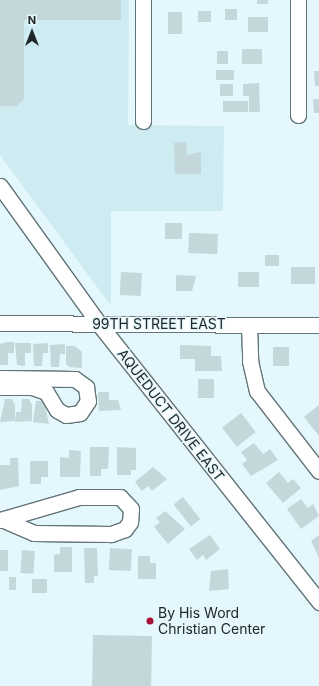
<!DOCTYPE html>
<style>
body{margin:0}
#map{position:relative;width:319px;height:686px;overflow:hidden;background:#e4f7fc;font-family:Inter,sans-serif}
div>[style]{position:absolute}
.built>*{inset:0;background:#ceebf1}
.building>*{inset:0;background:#c4d7db;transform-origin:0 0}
.roads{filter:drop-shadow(1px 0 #637478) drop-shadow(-1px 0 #637478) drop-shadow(0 1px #637478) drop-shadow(0 -1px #637478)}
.minor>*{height:15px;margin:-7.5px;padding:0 7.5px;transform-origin:7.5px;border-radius:7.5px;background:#fff}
.dots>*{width:11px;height:11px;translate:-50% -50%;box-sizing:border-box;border:2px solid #e4f7fc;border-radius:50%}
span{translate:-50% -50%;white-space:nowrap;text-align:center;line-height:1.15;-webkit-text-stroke:3px #e4f7fc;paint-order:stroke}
.street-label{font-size:14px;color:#202729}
.poi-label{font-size:14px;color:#202729}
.left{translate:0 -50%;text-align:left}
.north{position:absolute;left:12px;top:12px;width:40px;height:40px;-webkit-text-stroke:3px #e4f7fc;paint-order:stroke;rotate:0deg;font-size:11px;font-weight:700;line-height:16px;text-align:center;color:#202729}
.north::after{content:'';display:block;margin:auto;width:14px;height:18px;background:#202729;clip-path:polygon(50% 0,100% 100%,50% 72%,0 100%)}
</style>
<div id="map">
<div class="built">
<div style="clip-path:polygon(0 0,129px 0,128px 125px,224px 126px,223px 211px,111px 211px,111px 306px,0 155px)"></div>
</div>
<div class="building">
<div style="clip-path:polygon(0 0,121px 0,121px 20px,24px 20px,24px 99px,17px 106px,0 106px)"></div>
<div style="left:257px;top:0;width:11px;height:4px"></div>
<div style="left:237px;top:9px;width:11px;height:12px;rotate:90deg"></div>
<div style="left:198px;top:11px;width:13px;height:11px"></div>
<div style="left:182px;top:12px;width:22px;height:14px;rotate:90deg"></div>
<div style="left:248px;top:17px;width:20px;height:15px"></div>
<div style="left:262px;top:49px;width:15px;height:20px;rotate:90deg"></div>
<div style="left:217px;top:51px;width:11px;height:13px"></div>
<div style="left:216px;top:70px;width:18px;height:10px"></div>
<div style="clip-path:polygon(314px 71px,319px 71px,319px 86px,315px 86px)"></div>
<div style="clip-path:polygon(259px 83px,260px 112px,249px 112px,249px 96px,243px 96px,243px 84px)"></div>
<div style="left:220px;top:84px;width:13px;height:12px"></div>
<div style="clip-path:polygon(313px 99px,319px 99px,319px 113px,314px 113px)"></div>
<div style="left:223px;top:101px;width:25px;height:11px"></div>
<div style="clip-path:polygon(186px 142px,187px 155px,201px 152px,201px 174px,175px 174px,174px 143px)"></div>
<div style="left:165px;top:223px;width:17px;height:16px"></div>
<div style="left:189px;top:233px;width:29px;height:20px;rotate:2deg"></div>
<div style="left:265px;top:255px;width:14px;height:11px"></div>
<div style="left:315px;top:267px;width:17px;height:24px;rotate:90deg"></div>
<div style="left:121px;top:272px;width:21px;height:23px;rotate:3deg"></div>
<div style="left:238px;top:272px;width:21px;height:15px"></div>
<div style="clip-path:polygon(176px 275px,196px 276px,192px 291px,176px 291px)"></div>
<div style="clip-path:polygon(7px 342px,14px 342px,14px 353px,8px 353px,8px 365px,0 365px,0 344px)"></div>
<div style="clip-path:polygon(15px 343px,31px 343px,31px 353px,25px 353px,25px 366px,17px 365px)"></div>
<div style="clip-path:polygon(48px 343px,48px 353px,43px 353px,42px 366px,34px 366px,33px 344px)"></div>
<div style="clip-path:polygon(65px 344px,65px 354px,60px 354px,59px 367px,51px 367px,50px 345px)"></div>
<div style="clip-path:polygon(180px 345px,211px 346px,211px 356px,221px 356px,222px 371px,195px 371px,195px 359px,180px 359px)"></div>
<div style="clip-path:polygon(66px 346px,75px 346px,82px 352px,82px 368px,69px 367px,66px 364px)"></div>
<div style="left:273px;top:347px;width:16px;height:19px"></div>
<div style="left:214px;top:379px;width:19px;height:16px;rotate:90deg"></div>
<div style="clip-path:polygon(98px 392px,109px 392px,109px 400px,118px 400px,121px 410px,99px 411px)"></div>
<div style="clip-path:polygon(5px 399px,12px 399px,15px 405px,15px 421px,0 422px)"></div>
<div style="clip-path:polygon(22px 399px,29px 399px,32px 405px,32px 421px,15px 422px,16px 412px,21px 412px)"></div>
<div style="clip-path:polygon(36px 401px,44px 401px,49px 424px,33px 422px)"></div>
<div style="clip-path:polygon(319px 405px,319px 436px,304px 417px)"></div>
<div style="left:241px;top:413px;width:24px;height:24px;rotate:52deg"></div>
<div style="clip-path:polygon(254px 443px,263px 454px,270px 449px,278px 460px,251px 476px,242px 464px,247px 460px,241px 452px)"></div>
<div style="clip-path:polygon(90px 447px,109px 447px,108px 469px,101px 469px,101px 476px,90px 476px)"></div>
<div style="clip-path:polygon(117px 447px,136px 448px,136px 470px,131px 470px,131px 475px,117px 475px)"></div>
<div style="clip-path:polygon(69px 450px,81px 451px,80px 477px,60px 477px,60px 457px,69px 458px)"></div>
<div style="clip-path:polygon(10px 458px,18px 458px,19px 486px,0 490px,0 465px,10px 465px)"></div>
<div style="clip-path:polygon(30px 461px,48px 461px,48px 477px,41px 477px,41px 484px,30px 484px)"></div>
<div style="clip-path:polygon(153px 467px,167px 479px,152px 491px,148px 486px,142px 491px,135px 482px)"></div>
<div style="clip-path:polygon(279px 472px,288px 483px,293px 479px,301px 488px,283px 503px,266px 483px)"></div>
<div style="left:183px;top:497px;width:28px;height:12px;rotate:52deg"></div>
<div style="clip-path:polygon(301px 499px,308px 508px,313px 504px,319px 516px,301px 529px,287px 509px)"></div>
<div style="clip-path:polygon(165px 511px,185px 529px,168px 544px,154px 527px,160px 522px,156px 518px)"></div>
<div style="clip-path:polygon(210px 535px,220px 549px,206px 560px,203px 555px,197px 560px,189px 549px)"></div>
<div style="clip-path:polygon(319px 535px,319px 558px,311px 541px)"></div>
<div style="clip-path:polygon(60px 547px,72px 547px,72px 572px,54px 572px,54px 555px,60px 554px)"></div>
<div style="clip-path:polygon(84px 548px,97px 548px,98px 576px,94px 576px,94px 583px,85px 583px)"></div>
<div style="left:110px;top:548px;width:22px;height:22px;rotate:3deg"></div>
<div style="left:0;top:550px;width:8px;height:21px"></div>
<div style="left:22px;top:550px;width:13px;height:23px;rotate:4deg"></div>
<div style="clip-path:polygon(138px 556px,150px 556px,150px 563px,156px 563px,156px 579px,138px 579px)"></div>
<div style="clip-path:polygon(228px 569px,229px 589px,209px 591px,211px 571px)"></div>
<div style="left:16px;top:577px;width:13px;height:7px;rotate:90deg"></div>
<div style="left:32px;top:579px;width:15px;height:14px"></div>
<div style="left:93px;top:635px;width:59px;height:51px;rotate:1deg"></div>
</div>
<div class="roads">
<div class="minor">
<div style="left:143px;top:0;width:121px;rotate:90deg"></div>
<div style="left:298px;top:0;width:115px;rotate:90deg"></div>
<div style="left:0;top:186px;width:170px;rotate:54.3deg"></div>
<div style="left:99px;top:324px;width:355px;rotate:51.6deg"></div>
<div style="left:0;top:323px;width:319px;rotate:0.4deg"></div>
<div style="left:249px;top:325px;width:36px;rotate:88deg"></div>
<div style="left:250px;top:361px;width:31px;rotate:77deg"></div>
<div style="left:257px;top:391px;width:101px;rotate:52.2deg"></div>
<div style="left:0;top:378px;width:75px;rotate:0.8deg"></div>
<div style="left:75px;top:379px;width:14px;rotate:36deg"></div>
<div style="left:86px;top:387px;width:14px;rotate:82deg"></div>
<div style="left:88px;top:401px;width:14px;rotate:124deg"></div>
<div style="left:80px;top:413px;width:14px;rotate:172deg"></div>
<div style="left:66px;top:415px;width:10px;rotate:-151deg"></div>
<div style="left:57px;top:410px;width:21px;rotate:-121deg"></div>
<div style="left:46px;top:392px;width:15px;rotate:-160deg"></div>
<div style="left:32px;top:387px;width:32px;rotate:180deg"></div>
<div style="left:0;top:520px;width:82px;rotate:-16.2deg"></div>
<div style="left:79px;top:497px;width:41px"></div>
<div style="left:120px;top:497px;width:16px;rotate:47deg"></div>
<div style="left:131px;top:509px;width:13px;rotate:94deg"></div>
<div style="left:130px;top:522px;width:9px;rotate:126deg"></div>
<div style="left:125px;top:529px;width:15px;rotate:160deg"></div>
<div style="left:111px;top:534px;width:77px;rotate:-179.3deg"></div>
<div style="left:34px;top:533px;width:34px;rotate:-157deg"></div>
</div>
</div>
<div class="dots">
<div style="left:150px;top:621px;background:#a81039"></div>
</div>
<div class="street-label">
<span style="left:159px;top:324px">99TH STREET EAST</span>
<span style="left:171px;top:415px;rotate:52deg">AQUEDUCT DRIVE EAST</span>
</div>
<div class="poi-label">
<span class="left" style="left:158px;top:621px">By His Word<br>Christian Center</span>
</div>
<div class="north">N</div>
</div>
